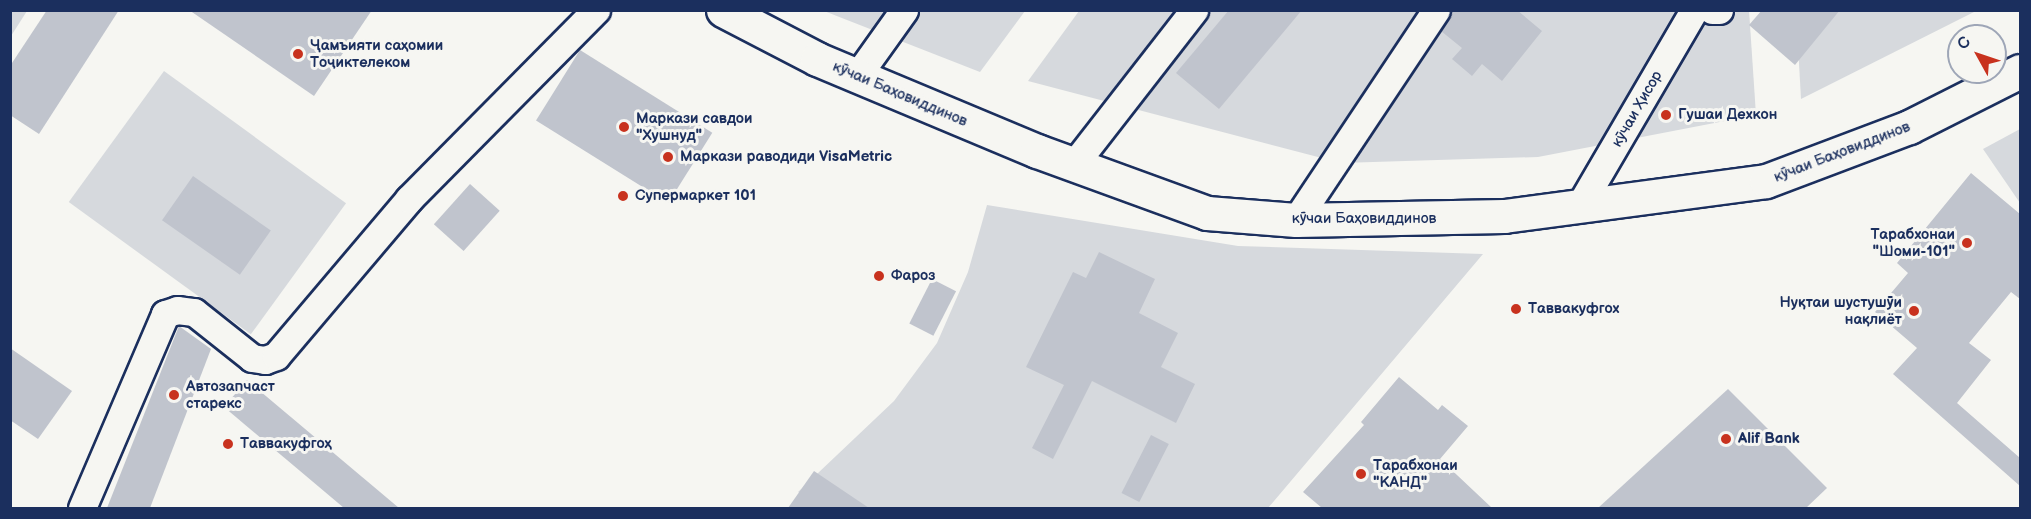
<!DOCTYPE html>
<meta charset="utf-8">
<style>
body{margin:0}
#map{position:relative;width:2031px;height:519px;overflow:hidden;background:#f6f6f2;font-family:"Balsamiq Sans",sans-serif}
div>[style]{position:absolute}
.green>*{inset:0;background:#d6d9dd;transform-origin:0 0}
.building>*{inset:0;background:#c0c4cd;transform-origin:0 0}
.roads{filter:drop-shadow(2px 0 #1b2f5e) drop-shadow(-2px 0 #1b2f5e) drop-shadow(0 2px #1b2f5e) drop-shadow(0 -2px #1b2f5e)}
.street>*{height:27px;margin:-13.5px;padding:0 13.5px;transform-origin:13.5px;border-radius:13.5px;background:#f6f6f2}
.secondary>*{height:33px;margin:-16.5px;padding:0 16.5px;transform-origin:16.5px;border-radius:16.5px;background:#f6f6f2}
.dots>*{width:16px;height:16px;translate:-50% -50%;box-sizing:border-box;border:3px solid #f6f6f2;border-radius:50%}
span{translate:-50% -50%;white-space:nowrap;text-align:center;line-height:1.15;-webkit-text-stroke:6px #f6f6f2;paint-order:stroke}
.poi-label{font-size:15px;color:#1b2f5e;font-weight:700}
.left{translate:0 -50%;text-align:left}
.right{translate:-100% -50%;text-align:right}
.street-label{font-size:15px;color:#1b2f5e}
.frame{position:absolute;inset:0;border:12px solid #1b2f5e;pointer-events:none}
.north{position:absolute;left:1947px;top:24px;width:60px;height:60px;box-sizing:border-box;background:#f6f6f2;border:2px solid #9ea6b7;border-radius:50%;rotate:310deg;font-size:16px;font-weight:700;line-height:24px;text-align:center;color:#1b2f5e}
.north::after{content:'';display:block;margin:auto;width:21px;height:27px;background:#c8321e;clip-path:polygon(50% 0,100% 100%,50% 72%,0 100%)}
</style>
<div id="map">
<div class="green">
<div style="clip-path:polygon(11px 10px,27px 11px,11px 36px,10px 11px)"></div>
<div style="clip-path:polygon(1749px 10px,1756px 115px,1538px 157px,1341px 163px,1028px 81px,1079px 11px)"></div>
<div style="clip-path:polygon(1796px 10px,1976px 11px,1801px 99px)"></div>
<div style="clip-path:polygon(824px 11px,1025px 11px,980px 72px)"></div>
<div style="left:164px;top:71px;width:225px;height:162px;rotate:36deg"></div>
<div style="clip-path:polygon(2020px 129px,2020px 203px,1983px 149px)"></div>
<div style="clip-path:polygon(987px 205px,1238px 246px,1483px 254px,1268px 508px,822px 508px,798px 492px,894px 401px,937px 343px,968px 272px)"></div>
</div>
<div class="building">
<div style="clip-path:polygon(47px 10px,119px 10px,39px 134px,10px 115px,10px 66px)"></div>
<div style="clip-path:polygon(189px 10px,372px 10px,314px 96px)"></div>
<div style="clip-path:polygon(1229px 10px,1302px 10px,1219px 109px,1176px 73px)"></div>
<div style="clip-path:polygon(1452px 10px,1517px 10px,1542px 31px,1502px 81px,1482px 64px,1472px 76px,1452px 59px,1462px 48px,1441px 31px)"></div>
<div style="clip-path:polygon(1762px 10px,1840px 10px,1795px 65px,1749px 25px)"></div>
<div style="left:580px;top:50px;width:156px;height:83px;rotate:32deg"></div>
<div style="clip-path:polygon(1971px 173px,2020px 214px,2020px 299px,2011px 292px,1969px 343px,1991px 360px,1957px 403px,2020px 458px,2020px 486px,1893px 374px,1917px 348px,1875px 312px,1908px 273px,1897px 263px)"></div>
<div style="left:193px;top:176px;width:95px;height:54px;rotate:35deg"></div>
<div style="left:470px;top:184px;width:40px;height:54px;rotate:42deg"></div>
<div style="clip-path:polygon(1099px 252px,1155px 279px,1139px 313px,1178px 333px,1161px 367px,1195px 384px,1176px 423px,1092px 381px,1053px 459px,1032px 448px,1064px 385px,1026px 367px,1073px 272px,1086px 278px)"></div>
<div style="left:932px;top:279px;width:27px;height:50px;rotate:27deg"></div>
<div style="clip-path:polygon(179px 326px,211px 349px,150px 508px,107px 508px)"></div>
<div style="clip-path:polygon(10px 348px,72px 391px,38px 439px,10px 420px)"></div>
<div style="clip-path:polygon(1399px 377px,1438px 410px,1442px 405px,1468px 426px,1440px 459px,1492px 508px,1322px 508px,1303px 492px,1364px 425px,1361px 422px)"></div>
<div style="clip-path:polygon(247px 380px,399px 508px,344px 508px,224px 407px)"></div>
<div style="clip-path:polygon(1728px 389px,1827px 488px,1806px 508px,1598px 508px)"></div>
<div style="left:1151px;top:435px;width:20px;height:65px;rotate:27deg"></div>
<div style="clip-path:polygon(814px 471px,869px 508px,788px 508px)"></div>
</div>
<div class="roads">
<div class="street">
<div style="left:1712px;top:10px;width:7px"></div>
<div style="left:857px;top:76px;width:81px;rotate:-54.5deg"></div>
<div style="left:1075px;top:163px;width:194px;rotate:-52.1deg"></div>
<div style="left:1579px;top:207px;width:228px;rotate:-59.7deg"></div>
<div style="left:1296px;top:220px;width:252px;rotate:-56.3deg"></div>
<div style="left:82px;top:508px;width:211px;rotate:-66.8deg"></div>
<div style="left:165px;top:314px;width:13px;rotate:-18deg"></div>
<div style="left:177px;top:310px;width:17px;rotate:7deg"></div>
<div style="left:194px;top:312px;width:74px;rotate:38.4deg"></div>
<div style="left:252px;top:358px;width:13px;rotate:9deg"></div>
<div style="left:265px;top:360px;width:12px;rotate:-20deg"></div>
<div style="left:276px;top:356px;width:206px;rotate:-49.7deg"></div>
<div style="left:409px;top:199px;width:266px;rotate:-45.3deg"></div>
</div>
<div class="secondary">
<div style="left:723px;top:10px;width:106px;rotate:27.5deg"></div>
<div style="left:817px;top:59px;width:238px;rotate:22.7deg"></div>
<div style="left:1037px;top:151px;width:181px;rotate:20deg"></div>
<div style="left:1207px;top:213px;width:89px;rotate:4.5deg"></div>
<div style="left:1296px;top:220px;width:208px;rotate:-1.1deg"></div>
<div style="left:1504px;top:216px;width:264px;rotate:-7.6deg"></div>
<div style="left:1766px;top:181px;width:153px;rotate:-20.7deg"></div>
<div style="left:1909px;top:127px;width:124px;rotate:-26.8deg"></div>
</div>
</div>
<div class="dots">
<div style="left:298px;top:54px;background:#c8321e"></div>
<div style="left:1666px;top:115px;background:#c8321e"></div>
<div style="left:624px;top:127px;background:#c8321e"></div>
<div style="left:668px;top:157px;background:#c8321e"></div>
<div style="left:623px;top:196px;background:#c8321e"></div>
<div style="left:1967px;top:243px;background:#c8321e"></div>
<div style="left:879px;top:276px;background:#c8321e"></div>
<div style="left:1516px;top:309px;background:#c8321e"></div>
<div style="left:1914px;top:311px;background:#c8321e"></div>
<div style="left:174px;top:395px;background:#c8321e"></div>
<div style="left:1726px;top:439px;background:#c8321e"></div>
<div style="left:228px;top:444px;background:#c8321e"></div>
<div style="left:1361px;top:474px;background:#c8321e"></div>
</div>
<div class="poi-label">
<span class="left" style="left:310px;top:54px">Ҷамъияти саҳомии<br>Тоҷиктелеком</span>
<span class="left" style="left:1678px;top:115px">Гушаи Дехкон</span>
<span class="left" style="left:636px;top:127px">Маркази савдои<br>"Хушнуд"</span>
<span class="left" style="left:680px;top:157px">Маркази раводиди VisaMetric</span>
<span class="left" style="left:635px;top:196px">Супермаркет 101</span>
<span class="right" style="left:1955px;top:243px">Тарабхонаи<br>"Шоми-101"</span>
<span class="left" style="left:891px;top:276px">Фароз</span>
<span class="right" style="left:1902px;top:311px">Нуқтаи шустушӯи<br>нақлиёт</span>
<span class="left" style="left:1528px;top:309px">Таввакуфгох</span>
<span class="left" style="left:186px;top:395px">Автозапчаст<br>старекс</span>
<span class="left" style="left:1738px;top:439px">Alif Bank</span>
<span class="left" style="left:240px;top:444px">Таввакуфгоҳ</span>
<span class="left" style="left:1373px;top:474px">Тарабхонаи<br>"КАНД"</span>
</div>
<div class="street-label">
<span style="left:900px;top:94px;rotate:23deg">кӯчаи Баҳовиддинов</span>
<span style="left:1637px;top:109px;rotate:-60deg">кӯчаи Ҳисор</span>
<span style="left:1842px;top:152px;rotate:-21deg">кӯчаи Баҳовиддинов</span>
<span style="left:1364px;top:219px">кӯчаи Баҳовиддинов</span>
</div>
<div class="frame"></div>
<div class="north">С</div>
</div>
